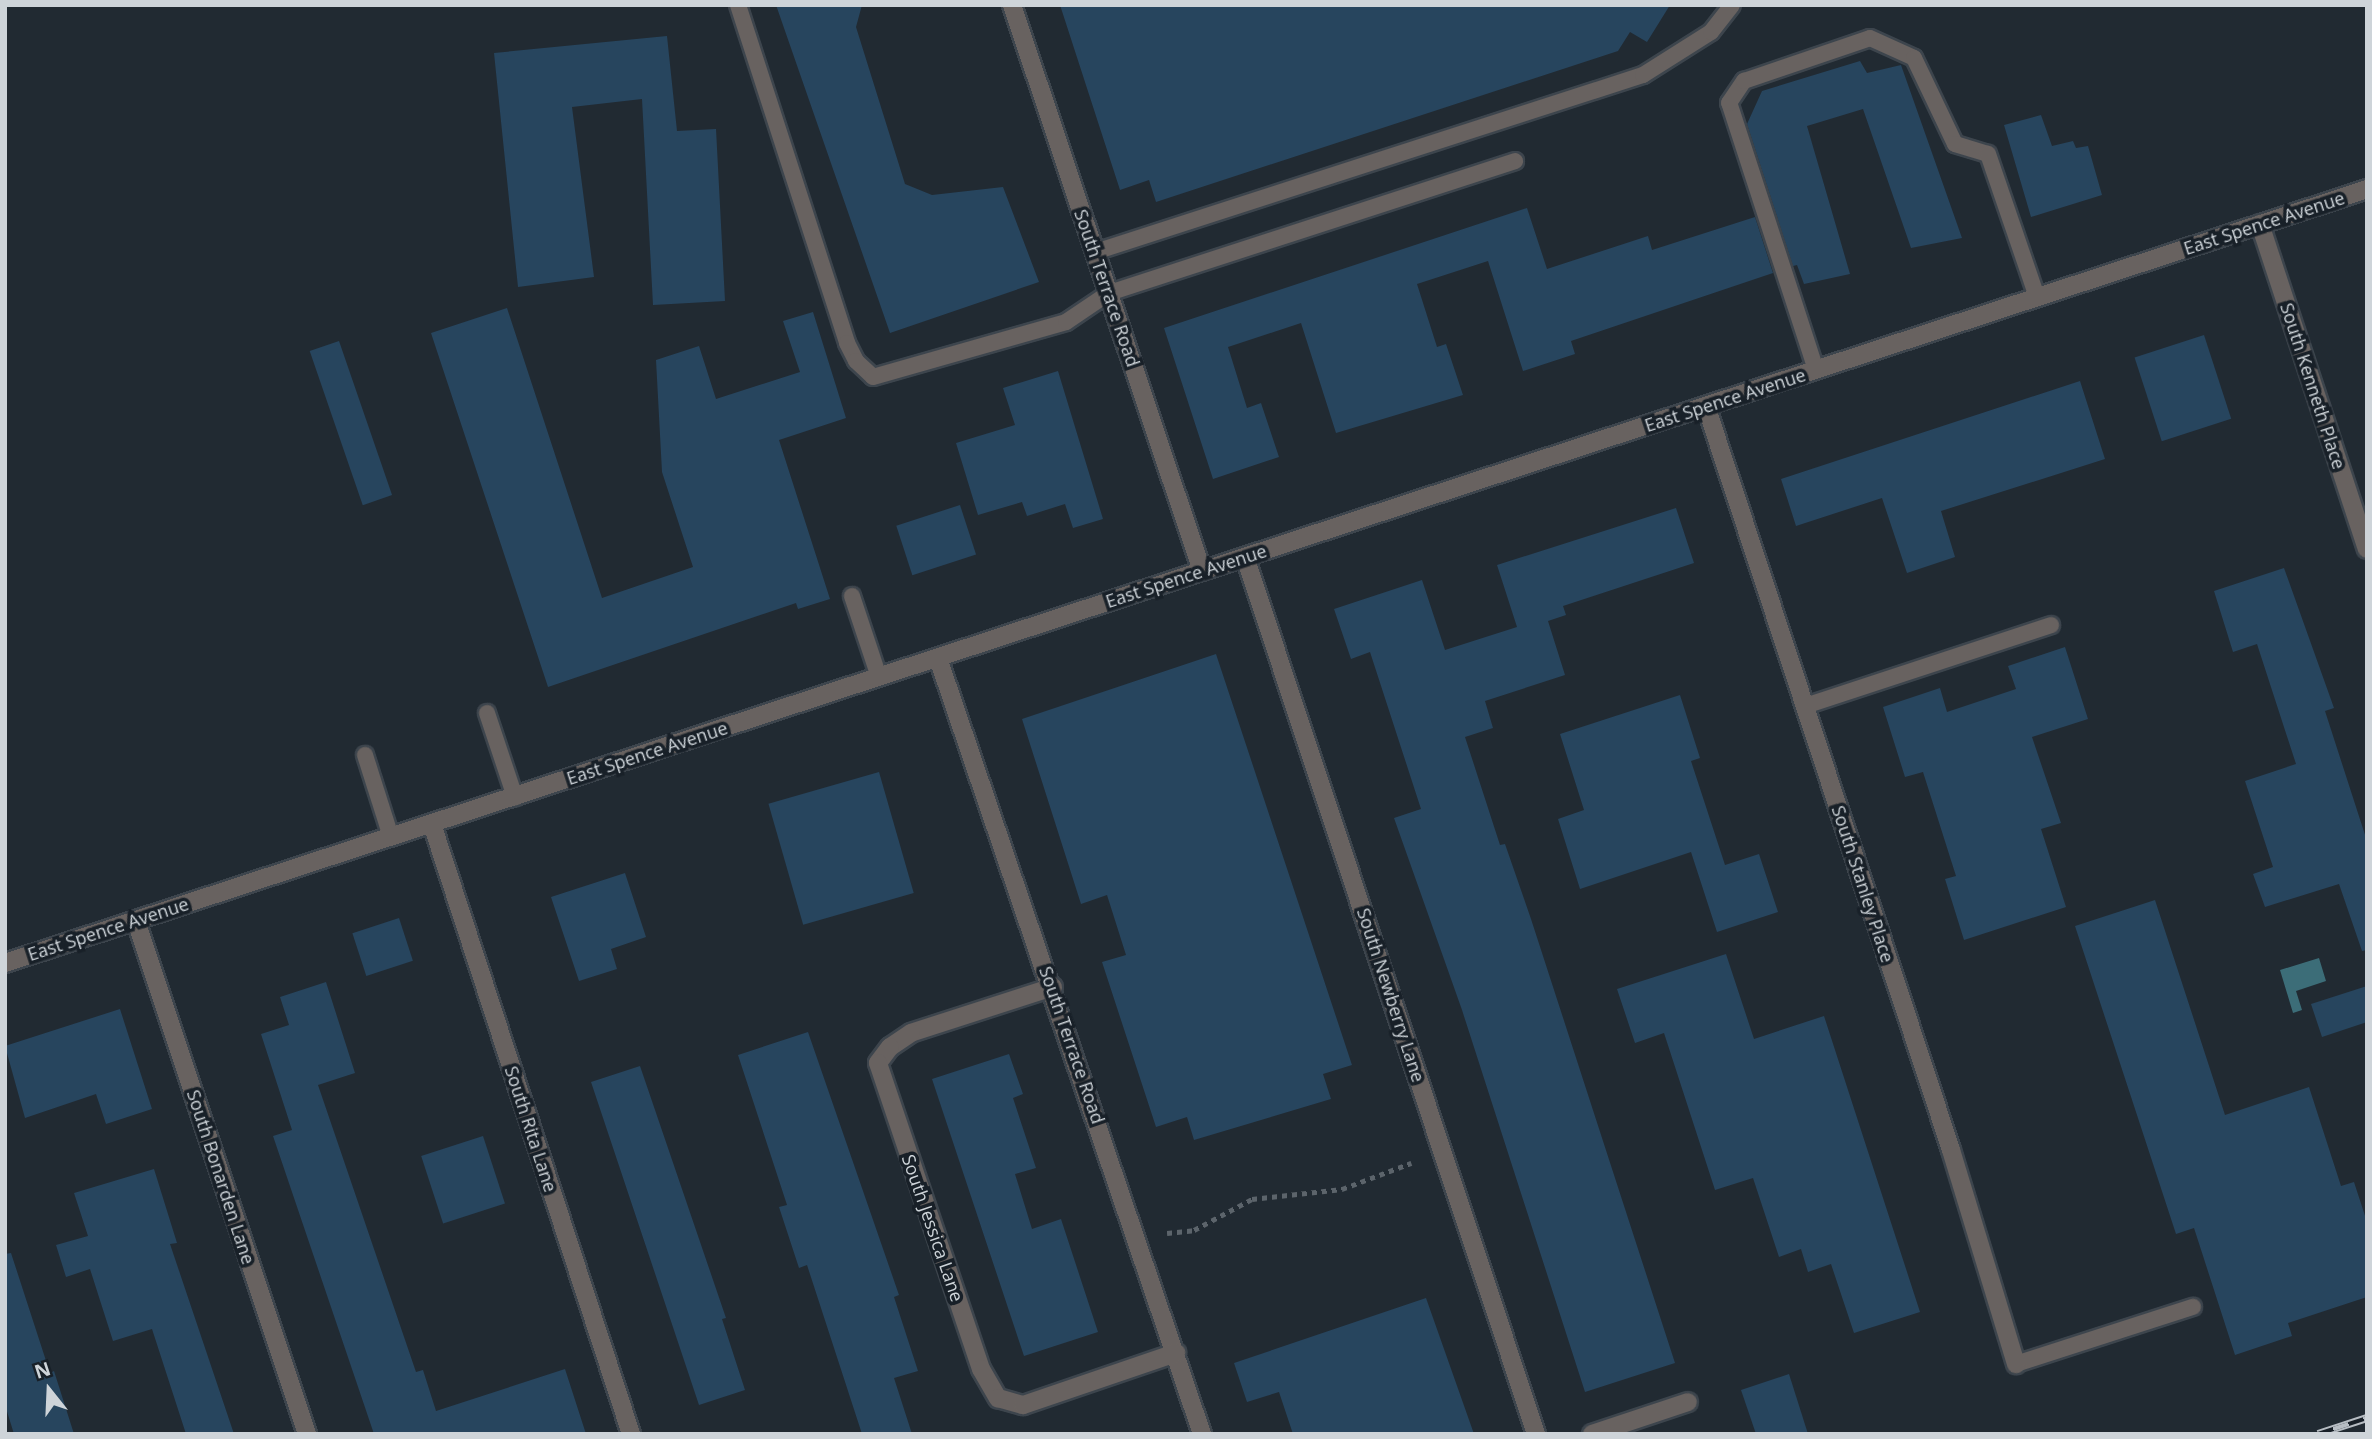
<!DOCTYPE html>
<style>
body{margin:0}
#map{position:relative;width:2372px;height:1439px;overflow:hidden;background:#212a32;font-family:"Open Sans",sans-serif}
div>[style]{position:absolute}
.water>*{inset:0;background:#3c6d78}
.building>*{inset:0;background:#27455e;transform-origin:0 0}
.path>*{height:4.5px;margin-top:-2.25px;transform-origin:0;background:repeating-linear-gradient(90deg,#5c646b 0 5px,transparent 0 10px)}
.roads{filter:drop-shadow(2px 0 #3d454d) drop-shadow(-2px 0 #3d454d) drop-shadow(0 2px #3d454d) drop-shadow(0 -2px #3d454d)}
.lane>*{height:16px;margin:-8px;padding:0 8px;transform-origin:8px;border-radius:8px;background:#686260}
.street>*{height:18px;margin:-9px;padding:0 9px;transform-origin:9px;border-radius:9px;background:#686260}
.rail>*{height:8px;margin-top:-4px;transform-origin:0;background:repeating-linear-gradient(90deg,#182028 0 16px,#b7bdc3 0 32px);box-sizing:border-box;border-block:2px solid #b7bdc3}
span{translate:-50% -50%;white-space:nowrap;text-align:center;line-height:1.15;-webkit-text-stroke:7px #182028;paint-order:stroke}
.street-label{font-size:18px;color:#ced4d9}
.frame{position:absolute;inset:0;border:7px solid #ced4d9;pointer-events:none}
.north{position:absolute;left:14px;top:1355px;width:70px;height:70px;-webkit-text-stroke:5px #182028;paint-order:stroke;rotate:342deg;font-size:19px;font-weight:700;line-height:28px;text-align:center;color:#ced4d9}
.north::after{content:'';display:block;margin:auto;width:24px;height:32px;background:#ced4d9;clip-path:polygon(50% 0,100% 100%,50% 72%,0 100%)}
</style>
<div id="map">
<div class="water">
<div style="clip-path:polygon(2319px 958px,2326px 981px,2296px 991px,2302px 1010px,2293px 1013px,2280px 970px)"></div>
</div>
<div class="building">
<div style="clip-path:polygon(776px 5px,862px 5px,856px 27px,905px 184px,932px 195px,1003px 187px,1039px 282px,890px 333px)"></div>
<div style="clip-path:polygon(1060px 5px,1670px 5px,1647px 42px,1630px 32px,1618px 51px,1156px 202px,1149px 180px,1120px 190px)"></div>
<div style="clip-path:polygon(667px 36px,677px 131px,716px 129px,725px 301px,653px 305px,642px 99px,572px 107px,594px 277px,518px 287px,494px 53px)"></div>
<div style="clip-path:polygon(1860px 61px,1867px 73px,1901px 65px,1962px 238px,1911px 248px,1863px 109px,1807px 126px,1850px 274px,1804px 284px,1797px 265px,1793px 266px,1747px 124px,1762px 91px)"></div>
<div style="clip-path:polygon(2041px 115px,2052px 146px,2073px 141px,2076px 148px,2088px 146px,2102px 195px,2031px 217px,2004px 125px)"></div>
<div style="clip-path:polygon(1527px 208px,1547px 269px,1648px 236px,1652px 250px,1755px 217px,1773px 273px,1571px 341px,1575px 354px,1523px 371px,1488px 261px,1417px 284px,1437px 347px,1446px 344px,1463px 395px,1336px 433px,1301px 323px,1228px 347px,1247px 408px,1261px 403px,1279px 457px,1213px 479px,1164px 328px)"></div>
<div style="clip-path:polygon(507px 308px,602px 598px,693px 567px,662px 472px,656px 360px,699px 346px,716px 399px,800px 372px,783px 321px,813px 312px,846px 418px,779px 440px,830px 599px,798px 609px,796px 603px,548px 687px,431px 333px)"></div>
<div style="left:2204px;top:335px;width:88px;height:73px;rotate:72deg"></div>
<div style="left:339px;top:341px;width:163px;height:31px;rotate:71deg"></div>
<div style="clip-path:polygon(1058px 371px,1103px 519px,1073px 528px,1065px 504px,1027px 516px,1022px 502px,978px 515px,956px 443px,1015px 425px,1003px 388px)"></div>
<div style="clip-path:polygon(2080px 381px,2105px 459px,1941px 511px,1955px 557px,1907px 573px,1882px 498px,1796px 526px,1781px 479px)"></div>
<div style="left:960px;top:505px;width:52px;height:67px;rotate:72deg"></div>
<div style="clip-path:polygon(1676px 508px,1694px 563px,1563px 606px,1566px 615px,1548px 621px,1565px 675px,1485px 701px,1493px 728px,1465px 737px,1500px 845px,1505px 844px,1531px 919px,1675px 1363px,1585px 1392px,1462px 1010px,1394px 818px,1421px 809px,1370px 652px,1351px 659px,1334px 609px,1422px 580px,1445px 650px,1517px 627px,1497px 565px)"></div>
<div style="clip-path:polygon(2284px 568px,2334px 708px,2325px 711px,2367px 841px,2367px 950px,2362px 951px,2339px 884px,2265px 907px,2253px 874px,2273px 867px,2245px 781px,2296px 764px,2257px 644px,2233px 652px,2214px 591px)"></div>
<div style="clip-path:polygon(2065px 647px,2088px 719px,2032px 737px,2061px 823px,2041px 829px,2066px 907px,1964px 940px,1945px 879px,1956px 876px,1923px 772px,1905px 777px,1883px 707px,1940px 688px,1947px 712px,2016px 689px,2008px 666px)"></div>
<div style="clip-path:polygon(1216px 654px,1352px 1065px,1323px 1074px,1331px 1099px,1194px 1140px,1187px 1117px,1156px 1127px,1102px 962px,1126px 955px,1107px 895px,1081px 904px,1022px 719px)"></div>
<div style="clip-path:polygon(1680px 695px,1700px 758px,1691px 761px,1725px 865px,1759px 854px,1778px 912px,1717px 932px,1691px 852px,1580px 889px,1558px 819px,1584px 810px,1560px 734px)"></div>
<div style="left:879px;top:772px;width:126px;height:115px;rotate:74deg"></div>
<div style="clip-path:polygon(625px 873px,646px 937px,611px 949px,617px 969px,579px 981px,551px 897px)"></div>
<div style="clip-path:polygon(2155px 900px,2225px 1115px,2309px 1087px,2341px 1186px,2354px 1182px,2367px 1222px,2367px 1297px,2288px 1323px,2292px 1336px,2235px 1355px,2194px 1228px,2176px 1234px,2075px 926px)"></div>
<div style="left:399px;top:918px;width:45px;height:49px;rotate:72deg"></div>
<div style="clip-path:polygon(1726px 954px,1754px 1039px,1824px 1016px,1920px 1312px,1854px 1333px,1831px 1264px,1808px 1272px,1801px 1249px,1779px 1257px,1753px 1178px,1715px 1190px,1664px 1033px,1635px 1043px,1617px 989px)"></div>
<div style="clip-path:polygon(326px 982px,355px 1073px,318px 1085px,416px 1372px,423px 1370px,436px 1411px,565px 1369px,586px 1434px,374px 1434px,273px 1136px,292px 1130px,261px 1034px,289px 1025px,280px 997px)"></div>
<div style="clip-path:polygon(2367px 986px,2367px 1022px,2322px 1037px,2311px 1004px)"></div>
<div style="clip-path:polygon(120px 1009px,152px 1109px,106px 1124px,96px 1094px,25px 1118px,5px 1046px)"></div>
<div style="clip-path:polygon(808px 1032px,899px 1295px,894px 1297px,918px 1371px,894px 1378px,912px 1434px,862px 1434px,807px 1265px,799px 1268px,779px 1207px,787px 1205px,738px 1055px)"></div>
<div style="clip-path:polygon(1009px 1054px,1023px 1094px,1013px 1098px,1036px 1168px,1015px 1174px,1032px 1229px,1061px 1219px,1098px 1332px,1024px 1356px,932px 1079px)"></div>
<div style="clip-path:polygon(640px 1066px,726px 1318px,722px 1319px,745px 1390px,699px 1405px,591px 1082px)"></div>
<div style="left:483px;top:1136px;width:71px;height:65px;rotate:72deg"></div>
<div style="clip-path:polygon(154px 1169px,177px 1243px,170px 1244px,234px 1434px,186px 1434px,152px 1329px,113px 1341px,90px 1269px,66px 1277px,56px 1245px,88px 1236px,74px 1193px)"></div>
<div style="clip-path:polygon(11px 1253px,50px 1373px,54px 1371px,74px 1434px,14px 1434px,5px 1405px,5px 1254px)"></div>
<div style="clip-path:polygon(1426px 1298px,1474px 1434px,1293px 1434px,1279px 1392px,1247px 1402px,1234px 1363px)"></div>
<div style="clip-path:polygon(1789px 1374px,1808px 1434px,1756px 1434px,1741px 1390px)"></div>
</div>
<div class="path">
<div style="left:1167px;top:1233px;width:27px;rotate:-6deg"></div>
<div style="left:1194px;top:1230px;width:66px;rotate:-28.1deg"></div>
<div style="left:1252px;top:1199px;width:91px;rotate:-6.3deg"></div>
<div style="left:1342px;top:1189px;width:74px;rotate:-20.6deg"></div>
</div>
<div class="roads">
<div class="lane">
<div style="left:738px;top:5px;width:355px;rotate:72.1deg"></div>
<div style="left:847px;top:343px;width:20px;rotate:63deg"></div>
<div style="left:856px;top:361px;width:23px;rotate:43deg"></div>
<div style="left:873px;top:377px;width:201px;rotate:-15.9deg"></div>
<div style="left:1066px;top:322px;width:52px;rotate:-34deg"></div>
<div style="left:1109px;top:293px;width:427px;rotate:-18deg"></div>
<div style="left:1095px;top:252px;width:576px;rotate:-17.9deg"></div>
<div style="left:1643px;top:75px;width:80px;rotate:-32.3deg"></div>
<div style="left:1711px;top:32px;width:34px;rotate:-52deg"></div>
<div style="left:1816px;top:370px;width:281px;rotate:-108deg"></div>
<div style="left:1729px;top:103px;width:27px;rotate:-56deg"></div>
<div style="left:1744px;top:81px;width:133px;rotate:-18.8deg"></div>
<div style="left:1870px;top:38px;width:48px;rotate:24.4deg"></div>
<div style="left:1914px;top:58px;width:95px;rotate:64.5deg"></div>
<div style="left:1955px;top:144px;width:34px;rotate:17deg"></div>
<div style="left:1988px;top:154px;width:151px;rotate:71.1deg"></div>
<div style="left:852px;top:596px;width:85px;rotate:71.6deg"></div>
<div style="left:1805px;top:706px;width:259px;rotate:-18.2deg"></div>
<div style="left:487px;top:713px;width:89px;rotate:71.6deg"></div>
<div style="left:365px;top:755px;width:86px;rotate:72.4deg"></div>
<div style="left:2016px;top:1364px;width:186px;rotate:-17.9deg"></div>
</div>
<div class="street">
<div style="left:1012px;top:5px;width:597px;rotate:71.44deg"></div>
<div style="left:2260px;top:224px;width:342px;rotate:71.8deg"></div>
<div style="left:1706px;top:406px;width:783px;rotate:71.77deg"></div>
<div style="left:1951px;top:1150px;width:224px;rotate:73.1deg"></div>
<div style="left:1245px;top:557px;width:924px;rotate:71.64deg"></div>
<div style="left:938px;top:658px;width:820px;rotate:71.21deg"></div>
<div style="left:432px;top:824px;width:642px;rotate:71.93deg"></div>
<div style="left:136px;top:921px;width:541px;rotate:71.57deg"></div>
<div style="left:5px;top:963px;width:2486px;rotate:-18.14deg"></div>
<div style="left:1053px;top:987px;width:149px;rotate:162.1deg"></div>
<div style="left:911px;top:1033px;width:25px;rotate:146deg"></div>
<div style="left:890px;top:1047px;width:20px;rotate:127deg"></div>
<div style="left:878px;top:1063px;width:323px;rotate:71.4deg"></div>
<div style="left:981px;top:1369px;width:34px;rotate:60deg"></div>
<div style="left:998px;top:1398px;width:26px;rotate:16deg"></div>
<div style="left:1023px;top:1405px;width:162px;rotate:-18.8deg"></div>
<div style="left:1592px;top:1434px;width:101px;rotate:-18.4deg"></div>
</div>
</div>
<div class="rail">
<div style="left:2318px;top:1434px;width:52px;rotate:-18.1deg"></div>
</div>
<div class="street-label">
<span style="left:2264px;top:223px;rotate:-18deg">East Spence Avenue</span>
<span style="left:1107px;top:288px;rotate:71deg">South Terrace Road</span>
<span style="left:2313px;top:386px;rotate:72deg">South Kenneth Place</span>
<span style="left:1725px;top:400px;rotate:-18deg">East Spence Avenue</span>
<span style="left:1186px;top:576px;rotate:-18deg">East Spence Avenue</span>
<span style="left:647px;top:753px;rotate:-18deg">East Spence Avenue</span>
<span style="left:1863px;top:884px;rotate:72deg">South Stanley Place</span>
<span style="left:108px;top:929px;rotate:-18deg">East Spence Avenue</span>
<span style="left:1391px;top:995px;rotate:72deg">South Newberry Lane</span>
<span style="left:1072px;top:1045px;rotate:71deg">South Terrace Road</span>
<span style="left:531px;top:1129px;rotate:72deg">South Rita Lane</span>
<span style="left:221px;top:1177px;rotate:72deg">South Bonarden Lane</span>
<span style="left:933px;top:1228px;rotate:71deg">South Jessica Lane</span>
</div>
<div class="frame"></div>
<div class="north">N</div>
</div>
